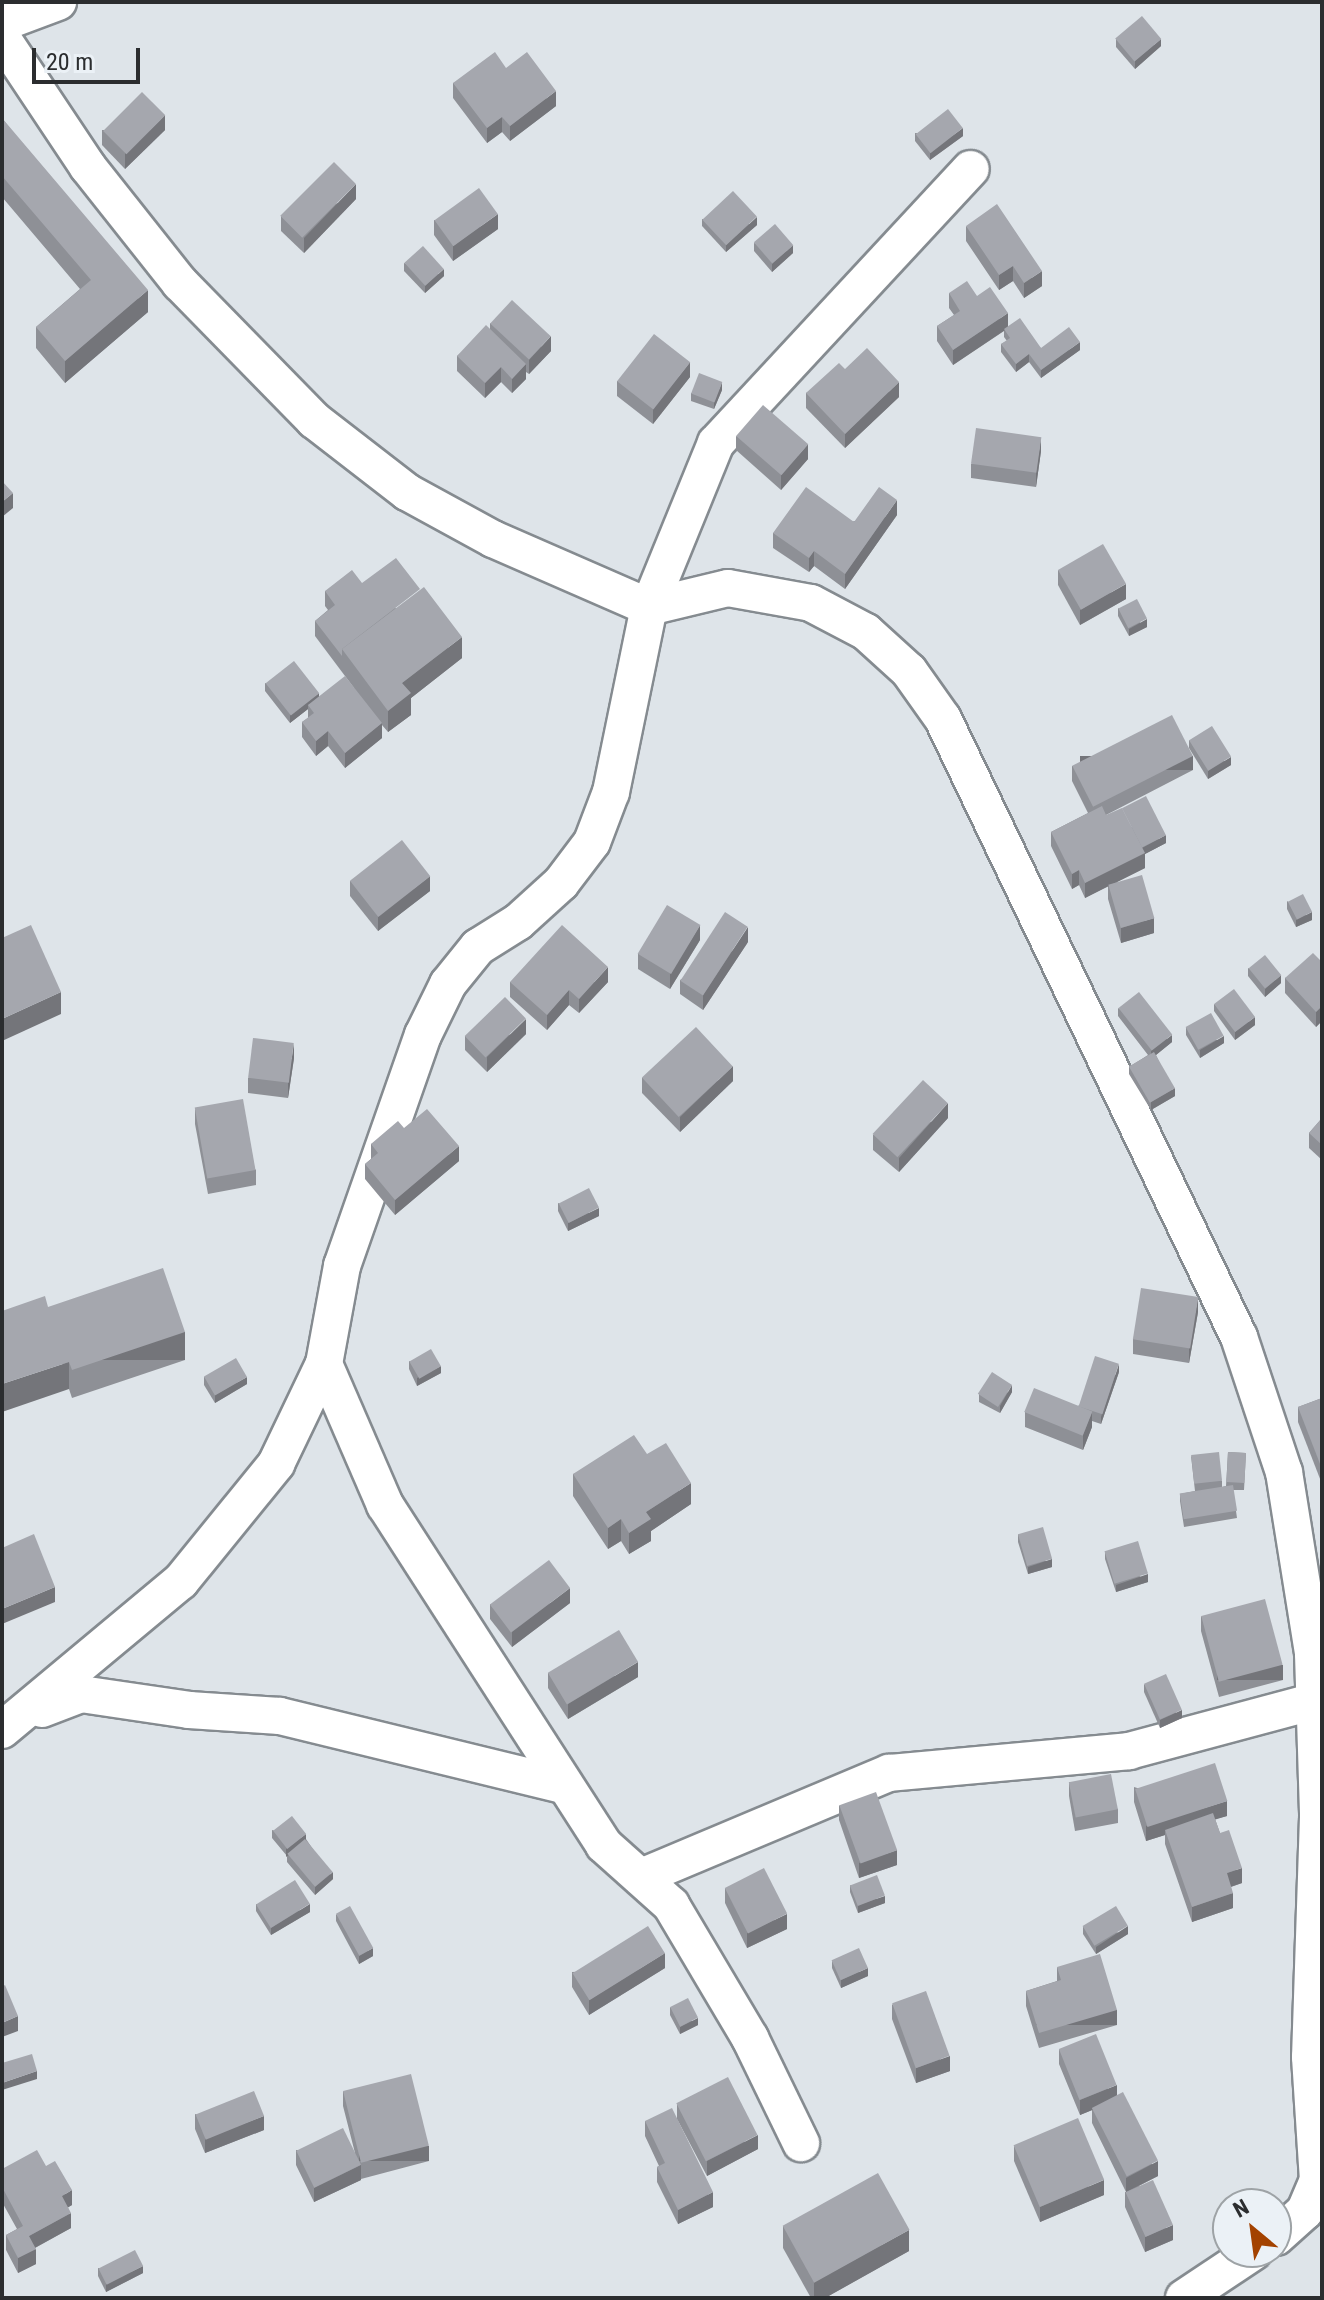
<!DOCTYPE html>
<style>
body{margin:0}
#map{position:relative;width:1324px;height:2300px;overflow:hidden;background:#dee4e9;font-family:"Roboto Condensed",sans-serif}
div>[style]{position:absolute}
.roads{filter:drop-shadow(2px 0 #858b90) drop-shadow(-2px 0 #858b90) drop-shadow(0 2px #858b90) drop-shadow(0 -2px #858b90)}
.street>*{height:36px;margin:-18px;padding:0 18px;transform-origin:18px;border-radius:18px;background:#fff}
.wall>*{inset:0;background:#8e9096}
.shaded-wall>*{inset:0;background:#74757a;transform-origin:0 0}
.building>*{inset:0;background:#a5a7ae;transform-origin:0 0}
span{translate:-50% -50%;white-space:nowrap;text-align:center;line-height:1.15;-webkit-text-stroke:6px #ebf1f6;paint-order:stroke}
.frame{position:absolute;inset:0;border:4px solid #2b2d2f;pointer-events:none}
.north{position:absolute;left:1212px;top:2188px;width:80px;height:80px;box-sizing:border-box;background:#ebf1f6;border:2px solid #9ea3a6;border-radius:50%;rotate:331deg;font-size:22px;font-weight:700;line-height:32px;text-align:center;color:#2b2d2f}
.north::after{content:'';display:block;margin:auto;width:28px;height:36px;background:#a34200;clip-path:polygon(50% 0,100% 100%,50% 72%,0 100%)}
.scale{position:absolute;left:32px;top:48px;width:108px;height:36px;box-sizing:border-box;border:4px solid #2b2d2f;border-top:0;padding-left:10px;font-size:24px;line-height:28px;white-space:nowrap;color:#2b2d2f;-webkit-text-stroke:6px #ebf1f6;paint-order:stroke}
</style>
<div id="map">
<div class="roads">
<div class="street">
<div style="left:2px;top:23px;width:60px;rotate:-20.6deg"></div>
<div style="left:2px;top:38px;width:155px;rotate:56.3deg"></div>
<div style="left:88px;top:167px;width:148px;rotate:51.6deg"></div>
<div style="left:180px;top:283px;width:192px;rotate:45.6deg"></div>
<div style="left:314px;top:420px;width:118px;rotate:37.7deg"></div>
<div style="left:407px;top:492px;width:98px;rotate:28.7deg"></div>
<div style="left:493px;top:539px;width:170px;rotate:23.6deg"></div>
<div style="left:649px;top:607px;width:81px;rotate:-13.5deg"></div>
<div style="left:728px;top:588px;width:84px;rotate:10.2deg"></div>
<div style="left:811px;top:603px;width:62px;rotate:27.8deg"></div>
<div style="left:866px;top:632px;width:58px;rotate:42.2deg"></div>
<div style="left:909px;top:671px;width:59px;rotate:54.7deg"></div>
<div style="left:943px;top:719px;width:685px;rotate:64.41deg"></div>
<div style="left:1239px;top:1337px;width:142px;rotate:71.6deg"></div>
<div style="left:1284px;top:1472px;width:184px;rotate:80.9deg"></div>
<div style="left:1313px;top:1654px;width:163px;rotate:88.2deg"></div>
<div style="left:1318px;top:1817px;width:240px;rotate:91.9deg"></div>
<div style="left:1310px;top:2057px;width:123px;rotate:86.3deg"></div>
<div style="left:1318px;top:2180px;width:34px;rotate:113deg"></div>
<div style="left:1305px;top:2211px;width:39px;rotate:138deg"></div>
<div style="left:324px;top:1364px;width:154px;rotate:66.6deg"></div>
<div style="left:385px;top:1505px;width:404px;rotate:57.2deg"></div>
<div style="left:604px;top:1845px;width:90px;rotate:41.8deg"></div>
<div style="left:671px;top:1905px;width:155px;rotate:59.3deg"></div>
<div style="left:750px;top:2038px;width:117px;rotate:64.1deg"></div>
<div style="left:42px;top:1709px;width:42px;rotate:-21deg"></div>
<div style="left:81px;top:1694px;width:109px;rotate:8.4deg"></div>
<div style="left:189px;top:1710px;width:91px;rotate:3.8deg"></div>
<div style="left:280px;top:1716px;width:292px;rotate:13.7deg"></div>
<div style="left:2px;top:1730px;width:233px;rotate:-39.8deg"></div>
<div style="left:181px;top:1581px;width:151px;rotate:-50.9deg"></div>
<div style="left:276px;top:1464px;width:111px;rotate:-64.4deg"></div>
<div style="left:324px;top:1364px;width:100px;rotate:-79.6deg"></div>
<div style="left:342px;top:1266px;width:245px;rotate:-70.7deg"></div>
<div style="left:423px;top:1035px;width:57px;rotate:-63.9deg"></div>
<div style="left:448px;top:984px;width:48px;rotate:-51deg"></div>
<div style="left:478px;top:947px;width:47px;rotate:-32deg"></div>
<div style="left:518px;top:922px;width:58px;rotate:-42.2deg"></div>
<div style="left:561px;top:883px;width:51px;rotate:-52.9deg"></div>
<div style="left:592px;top:842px;width:53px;rotate:-69.2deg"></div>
<div style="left:611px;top:792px;width:189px;rotate:-78.4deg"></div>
<div style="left:649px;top:607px;width:177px;rotate:-67.8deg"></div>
<div style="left:716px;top:443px;width:374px;rotate:-47.1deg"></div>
<div style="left:641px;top:1877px;width:269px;rotate:-22.8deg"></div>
<div style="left:889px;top:1773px;width:241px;rotate:-5.2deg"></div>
<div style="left:1129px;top:1751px;width:189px;rotate:-15deg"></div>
<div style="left:1184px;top:2298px;width:83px;rotate:-33.7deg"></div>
</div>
</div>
<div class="wall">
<div style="clip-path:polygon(1116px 39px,1161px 46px,1135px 69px,1116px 47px)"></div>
<div style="clip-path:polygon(506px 68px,556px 106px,510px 141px,502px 132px,487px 143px,453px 98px,453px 83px)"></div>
<div style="clip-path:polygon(2px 118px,148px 312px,65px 383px,36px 348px,36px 327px,80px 289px,2px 197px)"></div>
<div style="clip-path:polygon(102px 130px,165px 130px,125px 169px,102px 145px)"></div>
<div style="clip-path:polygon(915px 133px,963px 136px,930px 160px,915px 141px)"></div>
<div style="clip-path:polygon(356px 199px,304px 253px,281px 231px,281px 216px)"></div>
<div style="clip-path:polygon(702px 219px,757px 225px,726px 252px,702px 226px)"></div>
<div style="clip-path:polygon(434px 220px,498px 229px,453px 261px,434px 235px)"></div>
<div style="clip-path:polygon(966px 226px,1042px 286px,1024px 298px,1013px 281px,999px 290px,966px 241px)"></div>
<div style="clip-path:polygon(754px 243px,793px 253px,772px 272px,754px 251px)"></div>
<div style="clip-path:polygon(404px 263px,444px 276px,425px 293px,404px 271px)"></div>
<div style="clip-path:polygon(949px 293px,977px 296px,1008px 327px,1041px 348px,1080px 350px,1041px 378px,1029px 362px,1016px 372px,1001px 352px,1001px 344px,1007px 341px,1004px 337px,1004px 331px,953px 365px,937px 341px,937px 326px,954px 315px,949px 308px)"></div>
<div style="clip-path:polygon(490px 323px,551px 351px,529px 374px,526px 372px,526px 379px,512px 393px,501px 382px,485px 398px,457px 371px,457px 356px,490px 329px)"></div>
<div style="clip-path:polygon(845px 369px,899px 397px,845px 448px,806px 408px,806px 393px)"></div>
<div style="clip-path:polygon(690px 377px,653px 424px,617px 396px,617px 381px)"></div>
<div style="clip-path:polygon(722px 390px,714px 409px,691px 401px,691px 393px)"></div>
<div style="clip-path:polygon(736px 436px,808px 459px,781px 490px,736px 450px)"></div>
<div style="clip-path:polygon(1041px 451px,1036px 487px,971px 478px,971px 464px)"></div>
<div style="clip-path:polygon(897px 515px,845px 589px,814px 566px,809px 572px,773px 548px,773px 533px)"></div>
<div style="clip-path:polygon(1058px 570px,1126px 599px,1080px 625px,1058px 585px)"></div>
<div style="clip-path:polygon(362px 583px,462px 658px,411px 698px,411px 715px,388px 732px,382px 725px,382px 738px,345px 768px,328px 746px,316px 756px,302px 737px,302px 722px,308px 718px,308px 709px,290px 723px,265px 691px,265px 683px,319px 697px,354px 688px,315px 636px,315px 621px,328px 610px,325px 606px,325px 591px)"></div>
<div style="clip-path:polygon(1118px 608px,1147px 627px,1129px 636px,1118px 616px)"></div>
<div style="clip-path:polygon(1189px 740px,1231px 765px,1208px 779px,1189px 748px)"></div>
<div style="clip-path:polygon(1072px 766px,1193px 770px,1106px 815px,1166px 843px,1145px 854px,1145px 868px,1117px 882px,1154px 933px,1121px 943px,1108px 899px,1108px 886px,1085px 898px,1079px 885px,1072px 889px,1051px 846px,1051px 832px,1088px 813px,1072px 781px)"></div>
<div style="clip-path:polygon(350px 881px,430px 891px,378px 931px,350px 896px)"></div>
<div style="clip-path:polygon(1287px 901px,1312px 920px,1296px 927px,1287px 909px)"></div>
<div style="clip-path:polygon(700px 940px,670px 989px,638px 969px,638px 954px)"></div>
<div style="clip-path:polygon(748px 942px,703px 1010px,680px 994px,680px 980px)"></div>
<div style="clip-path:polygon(1322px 962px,1322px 1021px,1316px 1027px,1285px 993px,1285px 978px)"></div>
<div style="clip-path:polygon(1248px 968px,1281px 983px,1265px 997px,1248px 976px)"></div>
<div style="clip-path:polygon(510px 982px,608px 982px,579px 1013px,569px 1005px,547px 1030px,510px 997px)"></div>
<div style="clip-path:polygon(1214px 1004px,1255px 1025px,1235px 1040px,1214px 1011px)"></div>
<div style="clip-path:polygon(1118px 1008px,1172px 1042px,1156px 1055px,1175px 1096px,1151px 1110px,1129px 1074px,1129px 1067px,1148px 1055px,1118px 1016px)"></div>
<div style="clip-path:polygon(1186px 1027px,1224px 1043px,1200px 1058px,1186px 1035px)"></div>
<div style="clip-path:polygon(526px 1034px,487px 1072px,465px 1050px,465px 1036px)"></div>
<div style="clip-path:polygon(294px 1058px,288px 1098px,248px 1093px,248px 1078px)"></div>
<div style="clip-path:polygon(642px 1078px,733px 1081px,680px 1132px,642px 1093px)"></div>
<div style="clip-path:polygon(195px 1109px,256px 1170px,256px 1185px,208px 1194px,195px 1124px)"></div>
<div style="clip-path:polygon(948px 1118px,899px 1172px,873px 1150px,873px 1135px)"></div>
<div style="clip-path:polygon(1322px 1118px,1322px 1160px,1309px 1148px,1309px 1133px)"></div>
<div style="clip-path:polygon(404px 1128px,459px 1161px,395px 1215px,365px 1179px,365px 1164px,371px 1159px,371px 1144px)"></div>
<div style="clip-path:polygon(558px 1203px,599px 1216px,568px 1231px,558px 1211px)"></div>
<div style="clip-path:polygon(48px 1307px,185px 1360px,72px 1398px,69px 1389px)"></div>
<div style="clip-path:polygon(1198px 1312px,1189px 1363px,1133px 1354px,1133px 1339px)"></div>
<div style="clip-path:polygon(409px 1361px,441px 1373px,417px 1386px,409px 1369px)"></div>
<div style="clip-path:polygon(1119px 1372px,1101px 1424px,1092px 1421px,1092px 1427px,1083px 1450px,1025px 1427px,1025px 1412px,1078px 1406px)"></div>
<div style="clip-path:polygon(204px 1377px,247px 1384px,215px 1403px,204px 1385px)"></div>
<div style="clip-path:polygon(1012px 1392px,1000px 1413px,979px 1402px,979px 1394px)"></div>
<div style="clip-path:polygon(1322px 1398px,1322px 1484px,1298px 1422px,1298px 1407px)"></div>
<div style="clip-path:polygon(1228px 1452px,1246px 1453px,1244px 1490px,1233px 1490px,1237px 1518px,1184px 1527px,1180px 1501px,1180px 1494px,1195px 1491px,1191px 1456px,1222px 1481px,1222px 1487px,1226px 1486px)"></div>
<div style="clip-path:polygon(647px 1454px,691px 1504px,651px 1531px,651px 1541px,629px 1554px,621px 1541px,608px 1549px,573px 1496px,573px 1474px)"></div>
<div style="clip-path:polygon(1018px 1534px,1052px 1567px,1028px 1574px,1018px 1542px)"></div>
<div style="clip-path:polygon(1105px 1552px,1148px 1582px,1116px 1592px,1105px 1559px)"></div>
<div style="clip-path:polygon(570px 1603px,512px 1647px,490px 1619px,490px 1604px)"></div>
<div style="clip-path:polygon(1201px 1616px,1283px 1680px,1219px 1697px,1201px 1631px)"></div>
<div style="clip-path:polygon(548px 1673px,638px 1677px,568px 1719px,548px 1688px)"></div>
<div style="clip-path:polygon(1144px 1684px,1182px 1718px,1160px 1728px,1144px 1692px)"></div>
<div style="clip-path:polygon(1069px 1782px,1118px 1809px,1118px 1823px,1075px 1831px,1069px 1796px)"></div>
<div style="clip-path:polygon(1134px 1787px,1227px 1816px,1215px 1819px,1220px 1833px,1242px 1883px,1231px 1887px,1233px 1908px,1192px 1922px,1165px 1844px,1165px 1835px,1146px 1841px,1134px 1802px)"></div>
<div style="clip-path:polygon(839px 1805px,897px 1865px,859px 1878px,839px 1820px)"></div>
<div style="clip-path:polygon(272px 1830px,306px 1839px,333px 1879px,315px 1895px,287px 1862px,287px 1856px,272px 1838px)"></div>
<div style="clip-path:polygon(850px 1885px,885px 1903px,858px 1913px,850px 1892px)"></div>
<div style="clip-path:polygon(725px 1888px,787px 1929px,747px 1948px,725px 1903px)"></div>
<div style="clip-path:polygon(256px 1904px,310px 1912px,271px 1935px,256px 1911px)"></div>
<div style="clip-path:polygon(336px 1914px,373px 1956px,359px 1964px,336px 1921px)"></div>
<div style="clip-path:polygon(1083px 1927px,1128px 1934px,1096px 1954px,1083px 1934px)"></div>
<div style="clip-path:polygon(832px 1961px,868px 1976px,841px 1988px,832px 1968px)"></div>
<div style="clip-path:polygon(1057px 1967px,1117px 2025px,1039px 2048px,1026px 2006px,1026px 1991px,1057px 1981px)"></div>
<div style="clip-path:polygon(665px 1968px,589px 2015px,572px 1987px,572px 1972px)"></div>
<div style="clip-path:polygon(892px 2004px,950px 2071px,916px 2083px,892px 2019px)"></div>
<div style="clip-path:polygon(670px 2007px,698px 2025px,680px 2034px,670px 2015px)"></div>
<div style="clip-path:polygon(1059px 2049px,1117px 2096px,1158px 2176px,1139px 2186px,1173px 2240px,1145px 2252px,1125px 2207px,1125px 2192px,1126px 2192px,1092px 2123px,1092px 2110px,1080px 2115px,1059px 2064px)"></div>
<div style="clip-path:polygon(343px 2091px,429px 2161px,361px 2179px,361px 2176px,361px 2180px,314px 2202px,296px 2165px,296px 2150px,355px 2153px,343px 2106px)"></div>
<div style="clip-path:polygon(677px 2104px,758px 2149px,707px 2176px,677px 2119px,713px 2207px,678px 2224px,657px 2182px,657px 2167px,659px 2166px,645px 2136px,645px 2121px,677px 2118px)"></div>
<div style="clip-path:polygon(195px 2114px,264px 2130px,205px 2153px,195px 2129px)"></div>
<div style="clip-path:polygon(1014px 2146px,1104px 2195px,1040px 2222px,1014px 2161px)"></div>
<div style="clip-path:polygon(46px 2166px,72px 2205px,68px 2207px,71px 2228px,35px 2248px,36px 2264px,18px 2273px,6px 2250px,6px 2235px,17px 2229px,2px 2202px,2px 2169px)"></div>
<div style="clip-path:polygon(783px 2226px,909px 2251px,825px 2298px,811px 2298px,783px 2248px)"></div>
<div style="clip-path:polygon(98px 2268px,143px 2273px,106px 2292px,98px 2276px)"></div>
</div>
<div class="shaded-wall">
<div style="clip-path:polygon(1161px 39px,1161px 46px,1135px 69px,1135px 61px)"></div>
<div style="clip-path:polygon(556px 91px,556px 106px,510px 141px,510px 126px)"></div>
<div style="clip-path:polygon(165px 115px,165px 130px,125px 169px,125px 154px)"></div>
<div style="clip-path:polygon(502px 117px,502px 132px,487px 143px,487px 128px)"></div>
<div style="clip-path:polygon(963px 128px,963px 136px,930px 160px,930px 152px)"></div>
<div style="clip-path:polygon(356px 184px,356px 199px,304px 253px,304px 238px)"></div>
<div style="clip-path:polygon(498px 214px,498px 229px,453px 261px,453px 246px)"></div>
<div style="clip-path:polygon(757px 217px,757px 225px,726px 252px,726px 245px)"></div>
<div style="clip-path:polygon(793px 245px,793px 253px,772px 272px,772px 264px)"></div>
<div style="clip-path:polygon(1013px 266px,1013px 281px,999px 290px,999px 275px)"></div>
<div style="clip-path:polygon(444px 269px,444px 276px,425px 293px,425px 286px)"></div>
<div style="clip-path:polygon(1042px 271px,1042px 286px,1024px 298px,1024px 283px)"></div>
<div style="clip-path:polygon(148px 290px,148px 312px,65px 383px,65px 361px)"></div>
<div style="clip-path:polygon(1008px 313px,1008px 328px,953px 365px,953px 350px)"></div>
<div style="clip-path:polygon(551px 336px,551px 351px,529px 374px,529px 360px)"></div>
<div style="clip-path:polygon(1080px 342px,1080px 350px,1041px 378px,1041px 370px)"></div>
<div style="clip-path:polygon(1029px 354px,1029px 362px,1016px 372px,1016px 364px)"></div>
<div style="clip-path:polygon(690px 362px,690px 377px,653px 424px,653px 409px)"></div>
<div style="clip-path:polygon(526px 364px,526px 379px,512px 393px,512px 379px)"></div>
<div style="clip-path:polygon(501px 367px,501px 382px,485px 398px,485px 383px)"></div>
<div style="clip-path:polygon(722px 382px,722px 390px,714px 409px,714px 402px)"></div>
<div style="clip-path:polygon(899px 382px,899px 397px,845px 448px,845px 434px)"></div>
<div style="clip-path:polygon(1041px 437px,1041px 451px,1036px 487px,1036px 472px)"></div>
<div style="clip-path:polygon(808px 444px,808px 459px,781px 490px,781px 475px)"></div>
<div style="clip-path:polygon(13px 493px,13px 508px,2px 517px,2px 502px)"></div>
<div style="clip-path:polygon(897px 500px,897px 515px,845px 589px,845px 574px)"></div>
<div style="clip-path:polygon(814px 551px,814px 566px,809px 572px,809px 558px)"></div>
<div style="clip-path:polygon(1126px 584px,1126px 599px,1080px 625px,1080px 610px)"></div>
<div style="clip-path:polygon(1147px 619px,1147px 627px,1129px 636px,1129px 629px)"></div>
<div style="clip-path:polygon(462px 637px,462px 658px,411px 698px,411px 715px,388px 732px,388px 711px,402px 683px)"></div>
<div style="clip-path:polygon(319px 693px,319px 700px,308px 705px,308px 709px,290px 723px,290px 715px)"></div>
<div style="clip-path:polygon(382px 723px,382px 738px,345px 768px,345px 753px)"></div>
<div style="clip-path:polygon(328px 731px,328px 746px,316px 756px,316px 741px)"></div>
<div style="left:1193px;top:756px;width:14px;height:113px;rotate:90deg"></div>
<div style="clip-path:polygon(1231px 757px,1231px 765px,1208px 779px,1208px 771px)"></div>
<div style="clip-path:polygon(1166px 835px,1166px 843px,1145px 854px,1145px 868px,1085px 898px,1085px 883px,1142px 848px)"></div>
<div style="clip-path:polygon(1079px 870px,1079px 885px,1072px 889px,1072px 874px)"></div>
<div style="clip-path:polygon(430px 876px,430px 891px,378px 931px,378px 916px)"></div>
<div style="clip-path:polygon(1312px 912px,1312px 920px,1296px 927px,1296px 920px)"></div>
<div style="clip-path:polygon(1154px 918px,1154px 933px,1121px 943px,1121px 928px)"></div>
<div style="clip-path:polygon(700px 925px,700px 940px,670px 989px,670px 974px)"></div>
<div style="clip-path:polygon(748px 927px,748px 942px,703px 1010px,703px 995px)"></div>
<div style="clip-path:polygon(608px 967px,608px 982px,579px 1013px,579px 999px)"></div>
<div style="clip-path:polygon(1281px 975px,1281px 983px,1265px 997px,1265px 989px)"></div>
<div style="clip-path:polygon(569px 990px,569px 1005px,547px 1030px,547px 1015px)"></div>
<div style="clip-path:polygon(61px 992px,61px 1014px,2px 1041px,2px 1019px)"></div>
<div style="clip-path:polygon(1322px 1006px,1322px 1021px,1316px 1027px,1316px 1012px)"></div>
<div style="clip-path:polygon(1255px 1017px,1255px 1025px,1235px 1040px,1235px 1032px)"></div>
<div style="clip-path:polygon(526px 1019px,526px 1034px,487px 1072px,487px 1057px)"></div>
<div style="clip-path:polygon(1172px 1035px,1172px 1042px,1151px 1059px,1151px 1051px)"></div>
<div style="clip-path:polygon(1224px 1036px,1224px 1043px,1200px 1058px,1200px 1050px)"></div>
<div style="clip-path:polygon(294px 1043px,294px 1058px,288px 1098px,288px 1083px)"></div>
<div style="clip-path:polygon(733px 1066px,733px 1081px,680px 1132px,680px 1117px)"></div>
<div style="clip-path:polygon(1175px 1088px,1175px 1096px,1151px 1110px,1151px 1102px)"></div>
<div style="clip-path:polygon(948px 1103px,948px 1118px,899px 1172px,899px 1158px)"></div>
<div style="clip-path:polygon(459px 1146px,459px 1161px,395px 1215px,395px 1200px)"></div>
<div style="clip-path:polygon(599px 1208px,599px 1216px,568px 1231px,568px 1223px)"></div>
<div style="clip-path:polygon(1198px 1297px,1198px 1312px,1189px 1363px,1189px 1348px)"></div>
<div style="left:185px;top:1332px;width:28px;height:119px;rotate:90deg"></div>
<div style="clip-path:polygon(69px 1362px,69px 1389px,2px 1412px,2px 1384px)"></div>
<div style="clip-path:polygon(1119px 1364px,1119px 1372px,1101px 1424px,1101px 1417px)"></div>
<div style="clip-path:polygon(441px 1366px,441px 1373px,417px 1386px,417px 1378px)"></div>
<div style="clip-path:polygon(247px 1377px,247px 1384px,215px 1403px,215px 1395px)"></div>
<div style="clip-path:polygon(1012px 1385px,1012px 1392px,1000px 1413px,1000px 1406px)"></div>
<div style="clip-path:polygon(1092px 1412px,1092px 1427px,1083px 1450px,1083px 1435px)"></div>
<div style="clip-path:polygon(691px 1483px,691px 1504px,651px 1531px,651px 1541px,629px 1554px,629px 1533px,646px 1512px)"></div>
<div style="clip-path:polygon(621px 1519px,621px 1541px,608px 1549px,608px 1528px)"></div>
<div style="clip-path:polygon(1052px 1559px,1052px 1567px,1028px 1574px,1028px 1567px)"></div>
<div style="clip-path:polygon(1148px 1574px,1148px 1582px,1116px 1592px,1116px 1585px)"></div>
<div style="clip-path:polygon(55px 1587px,55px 1602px,2px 1624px,2px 1609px)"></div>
<div style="clip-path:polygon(570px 1588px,570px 1603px,512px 1647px,512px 1632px)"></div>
<div style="clip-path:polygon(638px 1662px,638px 1677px,568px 1719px,568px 1704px)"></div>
<div style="left:1283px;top:1665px;width:15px;height:66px;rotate:90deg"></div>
<div style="clip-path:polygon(1182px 1710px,1182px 1718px,1160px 1728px,1160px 1720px)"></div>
<div style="clip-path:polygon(1227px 1801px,1227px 1816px,1167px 1834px,1165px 1830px,1165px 1835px,1146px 1841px,1146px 1826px)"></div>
<div style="clip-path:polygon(306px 1834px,306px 1842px,286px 1857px,286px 1849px)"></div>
<div style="clip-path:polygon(897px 1850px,897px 1865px,859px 1878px,859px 1863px)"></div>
<div style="clip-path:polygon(1242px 1868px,1242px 1883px,1227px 1888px,1227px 1873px)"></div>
<div style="clip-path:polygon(333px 1872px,333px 1879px,315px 1895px,315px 1887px)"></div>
<div style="clip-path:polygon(1233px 1893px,1233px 1908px,1192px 1922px,1192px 1907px)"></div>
<div style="clip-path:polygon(885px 1896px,885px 1903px,858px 1913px,858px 1905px)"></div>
<div style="clip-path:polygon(310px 1904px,310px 1912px,271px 1935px,271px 1928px)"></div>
<div style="clip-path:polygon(787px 1914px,787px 1929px,747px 1948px,747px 1933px)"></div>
<div style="clip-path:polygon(1128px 1926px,1128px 1934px,1096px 1954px,1096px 1947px)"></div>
<div style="clip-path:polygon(373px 1948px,373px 1956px,359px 1964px,359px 1956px)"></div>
<div style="clip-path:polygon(665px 1953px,665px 1968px,589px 2015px,589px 2000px)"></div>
<div style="clip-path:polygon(868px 1968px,868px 1976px,841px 1988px,841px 1980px)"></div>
<div style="left:1117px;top:2010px;width:15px;height:81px;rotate:90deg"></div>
<div style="clip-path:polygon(18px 2016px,18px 2031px,2px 2037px,2px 2023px)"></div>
<div style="clip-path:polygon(698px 2018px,698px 2025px,680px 2034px,680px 2027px)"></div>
<div style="clip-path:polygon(950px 2056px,950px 2071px,916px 2083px,916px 2068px)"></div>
<div style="clip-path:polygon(37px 2071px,37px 2079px,2px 2090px,2px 2083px)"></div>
<div style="clip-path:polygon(1117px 2085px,1117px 2100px,1080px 2115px,1080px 2100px)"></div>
<div style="clip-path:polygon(264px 2116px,264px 2130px,205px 2153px,205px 2138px)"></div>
<div style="clip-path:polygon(758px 2135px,758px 2149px,707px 2176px,707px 2161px)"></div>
<div style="left:429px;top:2146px;width:15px;height:70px;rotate:90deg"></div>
<div style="clip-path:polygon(1158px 2161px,1158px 2176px,1126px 2192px,1126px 2178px)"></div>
<div style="clip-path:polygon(361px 2165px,361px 2180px,314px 2202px,314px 2188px)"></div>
<div style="clip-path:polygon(1104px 2180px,1104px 2195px,1040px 2222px,1040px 2207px)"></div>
<div style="clip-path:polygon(72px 2190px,72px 2205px,62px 2211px,62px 2196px)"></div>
<div style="clip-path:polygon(713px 2192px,713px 2207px,678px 2224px,678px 2210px)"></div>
<div style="clip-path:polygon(71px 2213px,71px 2228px,29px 2251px,29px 2236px)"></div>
<div style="clip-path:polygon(1173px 2225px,1173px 2240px,1145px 2252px,1145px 2237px)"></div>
<div style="clip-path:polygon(909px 2230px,909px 2251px,825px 2298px,814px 2298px,814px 2282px)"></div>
<div style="clip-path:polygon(36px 2249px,36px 2264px,18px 2273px,18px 2258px)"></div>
<div style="clip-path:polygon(143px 2266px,143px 2273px,106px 2292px,106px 2284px)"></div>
</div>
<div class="building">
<div style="left:1142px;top:16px;width:30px;height:35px;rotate:50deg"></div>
<div style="clip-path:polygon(495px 52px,506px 68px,527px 52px,556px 91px,510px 126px,502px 117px,487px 128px,453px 83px)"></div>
<div style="left:142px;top:92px;width:33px;height:55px;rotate:45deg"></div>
<div style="left:948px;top:109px;width:24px;height:41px;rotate:52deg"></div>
<div style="clip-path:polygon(2px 118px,148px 290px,65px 361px,36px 327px,91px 280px,2px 176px)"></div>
<div style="left:334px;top:162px;width:31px;height:76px;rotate:45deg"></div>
<div style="left:479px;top:188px;width:32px;height:55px;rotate:54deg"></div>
<div style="left:733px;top:191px;width:35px;height:42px;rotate:47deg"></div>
<div style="clip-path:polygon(997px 204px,1042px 271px,1024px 283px,1013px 266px,999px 275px,966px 226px)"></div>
<div style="left:775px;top:224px;width:28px;height:28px;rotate:49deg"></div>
<div style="left:423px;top:246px;width:31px;height:25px;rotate:48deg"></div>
<div style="clip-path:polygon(967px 281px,977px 296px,990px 287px,1008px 313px,953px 350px,937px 326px,960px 311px,949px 293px)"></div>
<div style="left:512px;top:300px;width:53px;height:32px;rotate:43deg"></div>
<div style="clip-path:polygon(1020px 318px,1041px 348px,1069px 327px,1080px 342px,1041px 370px,1029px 354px,1016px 364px,1001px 344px,1010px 338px,1004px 329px)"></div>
<div style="clip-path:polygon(486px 325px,526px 364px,512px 379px,501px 367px,485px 383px,457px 356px)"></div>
<div style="left:654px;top:334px;width:46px;height:60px;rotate:38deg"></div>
<div style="clip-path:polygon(867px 348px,899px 382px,845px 434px,806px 393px,839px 363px,845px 369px)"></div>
<div style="left:699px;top:373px;width:25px;height:22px;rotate:21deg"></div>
<div style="left:763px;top:405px;width:60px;height:41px;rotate:41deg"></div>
<div style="left:976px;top:428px;width:66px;height:36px;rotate:8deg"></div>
<div style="clip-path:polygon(2px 481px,13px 493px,2px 502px)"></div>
<div style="clip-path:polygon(806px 487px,854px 522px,879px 487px,897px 500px,845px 574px,814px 551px,809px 558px,773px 533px)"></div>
<div style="left:1103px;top:544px;width:46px;height:52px;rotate:60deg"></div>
<div style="clip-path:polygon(396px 558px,420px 589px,342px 649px,342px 656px,315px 621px,335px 605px,325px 591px,352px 570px,362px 583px)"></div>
<div style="clip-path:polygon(424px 587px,462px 637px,402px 683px,411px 693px,388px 711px,342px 649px)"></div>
<div style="left:1137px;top:599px;width:22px;height:21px;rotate:63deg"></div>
<div style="left:294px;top:661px;width:41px;height:36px;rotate:52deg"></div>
<div style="clip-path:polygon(345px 676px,382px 723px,345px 753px,328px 731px,316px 741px,302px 722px,314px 713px,308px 705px)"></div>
<div style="left:1172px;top:715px;width:46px;height:112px;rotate:63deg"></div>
<div style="left:1212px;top:726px;width:36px;height:27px;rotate:58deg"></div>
<div style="left:1146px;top:796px;width:44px;height:27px;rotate:63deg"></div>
<div style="clip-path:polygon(1102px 806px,1106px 815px,1122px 808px,1145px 853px,1085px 883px,1079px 870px,1072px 874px,1051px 832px)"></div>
<div style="left:402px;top:840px;width:46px;height:66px;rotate:52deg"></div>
<div style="left:1142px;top:875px;width:45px;height:35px;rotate:74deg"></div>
<div style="left:1303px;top:894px;width:20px;height:17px;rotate:63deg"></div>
<div style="left:667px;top:905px;width:39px;height:57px;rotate:31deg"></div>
<div style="left:725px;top:912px;width:27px;height:82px;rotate:33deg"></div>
<div style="clip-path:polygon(31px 925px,61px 992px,2px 1019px,2px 938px)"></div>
<div style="clip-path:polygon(562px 925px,608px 967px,579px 999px,569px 990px,547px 1015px,510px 982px)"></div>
<div style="clip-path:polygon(1313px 953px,1322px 962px,1322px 1006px,1316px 1012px,1285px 978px)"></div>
<div style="left:1265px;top:955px;width:26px;height:21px;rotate:51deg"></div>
<div style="left:1234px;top:989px;width:35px;height:25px;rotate:53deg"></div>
<div style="left:1139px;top:992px;width:54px;height:26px;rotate:52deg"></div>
<div style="left:505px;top:997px;width:30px;height:56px;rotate:46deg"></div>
<div style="left:1211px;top:1013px;width:26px;height:29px;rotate:61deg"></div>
<div style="left:696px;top:1027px;width:54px;height:74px;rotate:47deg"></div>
<div style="left:253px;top:1038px;width:41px;height:40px;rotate:7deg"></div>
<div style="left:1154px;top:1052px;width:42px;height:29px;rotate:60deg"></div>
<div style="left:923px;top:1080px;width:34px;height:74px;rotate:43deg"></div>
<div style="left:243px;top:1099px;width:72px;height:49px;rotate:80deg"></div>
<div style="clip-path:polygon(427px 1109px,459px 1146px,395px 1200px,365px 1164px,378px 1153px,371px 1144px,398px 1121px,404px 1128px)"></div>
<div style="clip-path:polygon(1322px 1118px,1322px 1145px,1309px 1133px)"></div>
<div style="left:589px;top:1188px;width:22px;height:34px;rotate:63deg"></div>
<div style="clip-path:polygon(163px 1268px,185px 1332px,72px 1370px,69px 1362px,2px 1384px,2px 1311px,45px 1296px,48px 1307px)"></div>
<div style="left:1141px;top:1288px;width:58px;height:52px;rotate:9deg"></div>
<div style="left:431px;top:1349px;width:20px;height:25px;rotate:60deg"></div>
<div style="left:1095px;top:1356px;width:25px;height:53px;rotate:18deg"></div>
<div style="left:236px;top:1358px;width:22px;height:37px;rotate:60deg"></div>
<div style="left:992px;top:1372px;width:24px;height:26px;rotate:33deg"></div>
<div style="left:1034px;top:1388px;width:63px;height:26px;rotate:22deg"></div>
<div style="clip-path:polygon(1322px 1398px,1322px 1469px,1298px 1407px)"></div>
<div style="clip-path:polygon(634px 1435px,647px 1454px,666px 1443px,691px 1483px,646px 1512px,651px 1519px,629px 1533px,621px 1519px,608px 1528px,573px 1474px)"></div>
<div style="left:1219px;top:1452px;width:29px;height:28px;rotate:84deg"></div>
<div style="left:1228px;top:1452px;width:18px;height:30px;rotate:3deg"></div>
<div style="left:1233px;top:1485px;width:26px;height:54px;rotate:81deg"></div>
<div style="left:1043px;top:1527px;width:33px;height:26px;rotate:74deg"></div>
<div style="clip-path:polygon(34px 1534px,55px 1587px,2px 1609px,2px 1548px)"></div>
<div style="left:1138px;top:1541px;width:34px;height:35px;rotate:73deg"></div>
<div style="left:549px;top:1560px;width:35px;height:74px;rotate:53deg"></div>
<div style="left:1265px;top:1599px;width:68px;height:66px;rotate:75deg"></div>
<div style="left:619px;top:1630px;width:37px;height:83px;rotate:59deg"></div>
<div style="left:1166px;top:1674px;width:39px;height:24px;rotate:66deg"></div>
<div style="left:1215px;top:1763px;width:40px;height:84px;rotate:72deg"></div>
<div style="left:1111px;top:1774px;width:36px;height:43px;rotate:79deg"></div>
<div style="left:876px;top:1792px;width:62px;height:39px;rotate:70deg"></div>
<div style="clip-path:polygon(1213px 1813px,1220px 1833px,1229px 1830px,1242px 1868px,1227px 1873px,1233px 1893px,1192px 1907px,1165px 1830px)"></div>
<div style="left:292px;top:1816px;width:23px;height:24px;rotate:52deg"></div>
<div style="left:305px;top:1839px;width:43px;height:23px;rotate:50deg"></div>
<div style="left:764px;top:1868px;width:51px;height:44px;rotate:63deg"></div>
<div style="left:877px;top:1875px;width:22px;height:29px;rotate:69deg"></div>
<div style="left:295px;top:1880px;width:28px;height:46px;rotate:58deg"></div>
<div style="left:350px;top:1906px;width:48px;height:16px;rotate:61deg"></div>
<div style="left:1116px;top:1906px;width:23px;height:39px;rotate:59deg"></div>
<div style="left:648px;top:1926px;width:32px;height:89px;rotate:58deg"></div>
<div style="left:859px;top:1948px;width:22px;height:30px;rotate:66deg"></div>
<div style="clip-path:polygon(1100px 1954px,1117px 2010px,1039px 2033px,1026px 1991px,1061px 1980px,1057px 1967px)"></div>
<div style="clip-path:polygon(5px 1985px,18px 2016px,2px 2023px,2px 1987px)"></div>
<div style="left:926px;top:1991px;width:69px;height:36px;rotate:70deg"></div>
<div style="left:688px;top:1998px;width:22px;height:20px;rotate:63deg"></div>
<div style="left:1096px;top:2034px;width:55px;height:40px;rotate:68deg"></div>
<div style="clip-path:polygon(32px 2054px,37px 2071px,2px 2083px,2px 2063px)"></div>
<div style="left:411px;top:2074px;width:74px;height:70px;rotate:76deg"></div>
<div style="left:728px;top:2077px;width:65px;height:58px;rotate:63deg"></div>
<div style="left:254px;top:2091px;width:27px;height:63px;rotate:68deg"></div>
<div style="left:1123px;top:2092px;width:77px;height:35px;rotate:63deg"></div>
<div style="clip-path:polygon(672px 2108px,713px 2192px,678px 2210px,657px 2167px,665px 2163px,645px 2121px)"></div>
<div style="left:1078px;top:2118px;width:67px;height:70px;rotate:67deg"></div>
<div style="left:343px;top:2128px;width:41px;height:52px;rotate:64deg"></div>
<div style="clip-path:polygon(37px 2150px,46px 2166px,55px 2161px,72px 2190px,62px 2196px,71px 2213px,29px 2236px,36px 2249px,18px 2258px,6px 2235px,23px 2226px,2px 2187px,2px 2169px)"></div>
<div style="left:878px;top:2173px;width:65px;height:109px;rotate:61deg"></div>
<div style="left:1153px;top:2180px;width:49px;height:30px;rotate:66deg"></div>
<div style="left:135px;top:2250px;width:18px;height:41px;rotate:63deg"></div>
</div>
<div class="frame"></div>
<div class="north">N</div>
<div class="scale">20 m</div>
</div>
